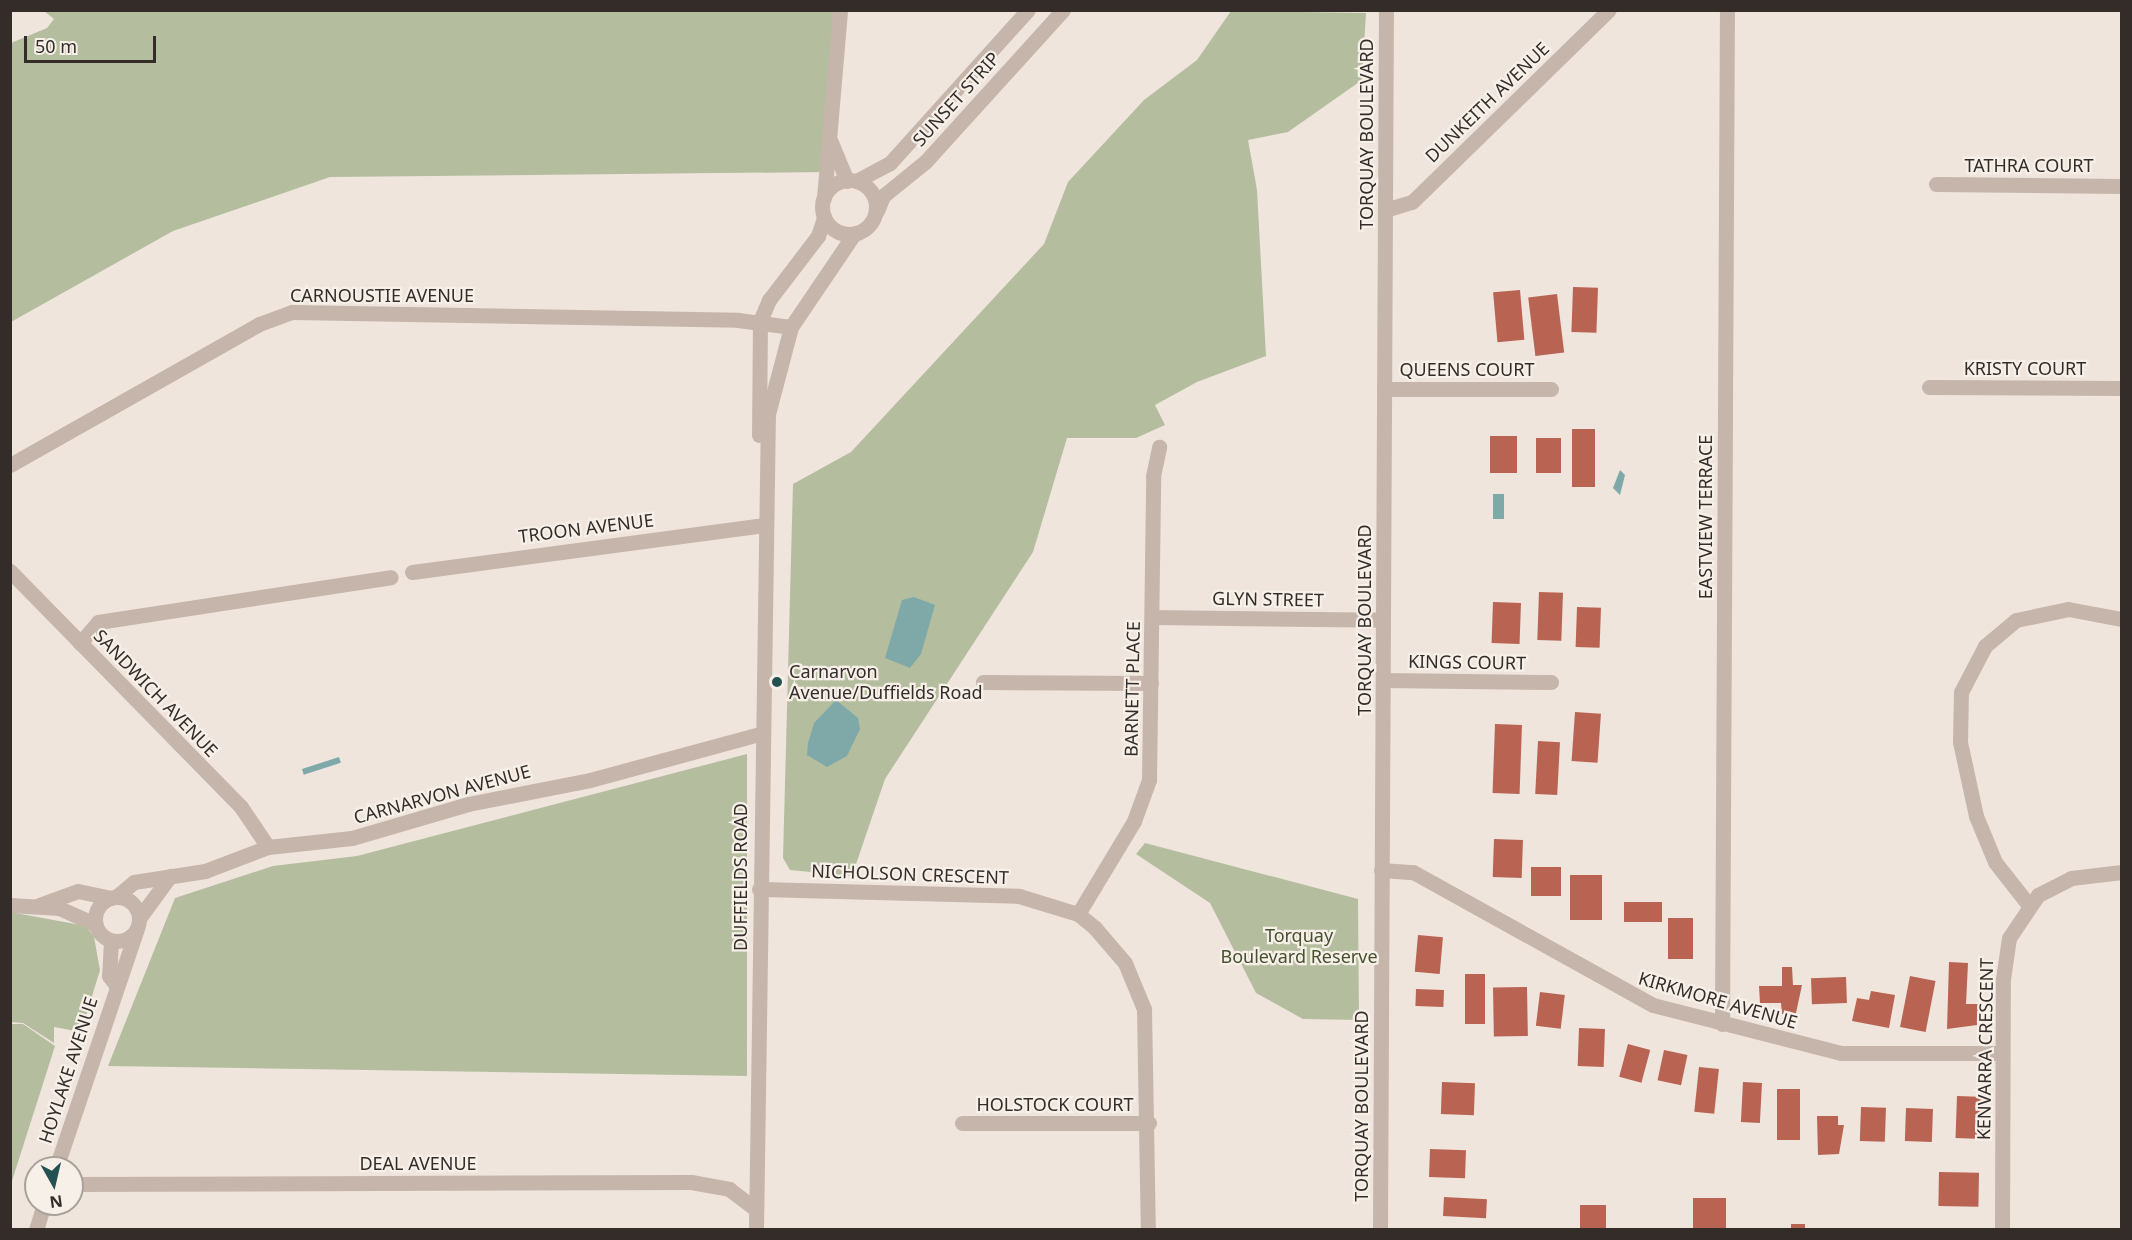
<!DOCTYPE html>
<style>
body{margin:0}
#map{position:relative;width:2132px;height:1240px;overflow:hidden;background:#efe5dd;font-family:"Noto Sans",sans-serif}
div>[style]{position:absolute}
.green>*{inset:0;background:#b5bd9f}
.water>*{inset:0;background:#7fa9a8;transform-origin:0 0}
.building>*{inset:0;background:#b96352;transform-origin:0 0}
.minor>*{height:15px;margin:-7.5px;padding:0 7.5px;transform-origin:7.5px;border-radius:7.5px;background:#c6b5aa}
.minor>.ring{margin:-7.5px;padding:0;box-sizing:content-box;background:none;border:15px solid #c6b5aa;border-radius:50%}
.tertiary>*{height:15px;margin:-7.5px;padding:0 7.5px;transform-origin:7.5px;border-radius:7.5px;background:#c6b5aa}
.tertiary>.ring{margin:-7.5px;padding:0;box-sizing:content-box;background:none;border:15px solid #c6b5aa;border-radius:50%}
.dots>*{width:16px;height:16px;translate:-50% -50%;box-sizing:border-box;border:3px solid #f7f0e9;border-radius:50%}
span{translate:-50% -50%;white-space:nowrap;text-align:center;line-height:1.15;-webkit-text-stroke:4.5px #f7f0e9;paint-order:stroke}
.street-label{font-size:18px;color:#342c29}
.poi-label{font-size:18px;color:#342c29}
.left{translate:0 -50%;text-align:left}
.park-label{font-size:18px;color:#47502f}
.frame{position:absolute;inset:0;border:12px solid #342c29;pointer-events:none}
.north{position:absolute;left:24px;top:1156px;width:60px;height:60px;box-sizing:border-box;background:#f7f0e9;border:2px solid #a9a29c;border-radius:50%;rotate:172deg;font-size:16px;font-weight:700;line-height:24px;text-align:center;color:#342c29}
.north::after{content:'';display:block;margin:auto;width:21px;height:27px;background:#235151;clip-path:polygon(50% 0,100% 100%,50% 72%,0 100%)}
.scale{position:absolute;left:24px;top:36px;width:132px;height:27px;box-sizing:border-box;border:3px solid #342c29;border-top:0;padding-left:8px;font-size:18px;line-height:21px;white-space:nowrap;color:#342c29;-webkit-text-stroke:4px #f7f0e9;paint-order:stroke}
</style>
<div id="map">
<div class="green">
<div style="clip-path:polygon(44px 11px,841px 11px,824px 172px,330px 177px,173px 231px,11px 322px,11px 43px,47px 28px,54px 19px)"></div>
<div style="clip-path:polygon(1231px 11px,1366px 13px,1362px 80px,1288px 132px,1248px 140px,1257px 190px,1266px 356px,1197px 382px,1155px 405px,1165px 425px,1136px 438px,1067px 438px,1033px 552px,885px 779px,852px 876px,790px 870px,783px 858px,793px 484px,851px 452px,1044px 244px,1068px 182px,1144px 100px,1197px 60px)"></div>
<div style="clip-path:polygon(747px 754px,747px 1076px,108px 1066px,175px 898px,273px 866px,357px 856px)"></div>
<div style="clip-path:polygon(1145px 843px,1358px 899px,1359px 1020px,1303px 1019px,1256px 993px,1210px 903px,1136px 854px)"></div>
<div style="clip-path:polygon(10px 912px,86px 926px,94px 937px,100px 970px,81px 1032px,54px 1027px,54px 1043px,23px 1023px,11px 1022px)"></div>
<div style="clip-path:polygon(11px 1024px,23px 1024px,55px 1046px,11px 1184px)"></div>
</div>
<div class="water">
<div style="clip-path:polygon(1620px 470px,1625px 475px,1620px 495px,1613px 488px)"></div>
<div style="left:1493px;top:494px;width:11px;height:25px"></div>
<div style="clip-path:polygon(914px 597px,935px 605px,921px 654px,910px 668px,885px 658px,902px 600px)"></div>
<div style="clip-path:polygon(836px 700px,858px 718px,860px 729px,847px 756px,827px 767px,807px 755px,808px 743px,814px 723px)"></div>
<div style="left:339px;top:757px;width:6px;height:39px;rotate:72deg"></div>
</div>
<div class="building">
<div style="left:1573px;top:287px;width:25px;height:45px;rotate:2deg"></div>
<div style="left:1520px;top:290px;width:50px;height:27px;rotate:85deg"></div>
<div style="left:1557px;top:294px;width:59px;height:29px;rotate:83deg"></div>
<div style="left:1572px;top:429px;width:23px;height:58px"></div>
<div style="left:1490px;top:436px;width:27px;height:37px"></div>
<div style="left:1536px;top:438px;width:25px;height:35px"></div>
<div style="left:1539px;top:592px;width:24px;height:48px;rotate:2deg"></div>
<div style="left:1493px;top:602px;width:28px;height:41px;rotate:2deg"></div>
<div style="left:1577px;top:607px;width:24px;height:40px;rotate:2deg"></div>
<div style="left:1575px;top:712px;width:26px;height:49px;rotate:4deg"></div>
<div style="left:1495px;top:724px;width:27px;height:69px;rotate:2deg"></div>
<div style="left:1538px;top:741px;width:22px;height:53px;rotate:3deg"></div>
<div style="left:1494px;top:839px;width:29px;height:38px;rotate:2deg"></div>
<div style="left:1531px;top:867px;width:30px;height:29px"></div>
<div style="left:1570px;top:875px;width:32px;height:45px"></div>
<div style="left:1624px;top:902px;width:38px;height:20px"></div>
<div style="left:1668px;top:918px;width:25px;height:41px"></div>
<div style="left:1418px;top:935px;width:25px;height:37px;rotate:5deg"></div>
<div style="clip-path:polygon(1949px 962px,1968px 963px,1966px 1004px,1978px 1004px,1977px 1025px,1947px 1029px)"></div>
<div style="clip-path:polygon(1782px 967px,1792px 967px,1793px 985px,1802px 985px,1796px 1013px,1782px 1014px,1781px 1003px,1760px 1003px,1759px 986px,1782px 986px)"></div>
<div style="left:1465px;top:974px;width:20px;height:50px"></div>
<div style="left:1910px;top:976px;width:26px;height:52px;rotate:11deg"></div>
<div style="left:1846px;top:977px;width:26px;height:35px;rotate:88deg"></div>
<div style="left:1527px;top:987px;width:49px;height:34px;rotate:89deg"></div>
<div style="left:1416px;top:989px;width:28px;height:17px;rotate:2deg"></div>
<div style="clip-path:polygon(1871px 991px,1895px 995px,1889px 1028px,1852px 1021px,1857px 998px,1869px 1000px)"></div>
<div style="left:1540px;top:992px;width:25px;height:34px;rotate:7deg"></div>
<div style="left:1579px;top:1028px;width:26px;height:38px;rotate:2deg"></div>
<div style="left:1628px;top:1044px;width:23px;height:34px;rotate:15deg"></div>
<div style="left:1664px;top:1050px;width:24px;height:31px;rotate:12deg"></div>
<div style="left:1699px;top:1067px;width:20px;height:45px;rotate:6deg"></div>
<div style="left:1442px;top:1082px;width:33px;height:32px;rotate:2deg"></div>
<div style="left:1743px;top:1082px;width:19px;height:40px;rotate:3deg"></div>
<div style="left:1777px;top:1089px;width:23px;height:51px"></div>
<div style="left:1957px;top:1096px;width:27px;height:42px;rotate:2deg"></div>
<div style="left:1861px;top:1107px;width:25px;height:34px;rotate:2deg"></div>
<div style="left:1906px;top:1108px;width:27px;height:33px;rotate:2deg"></div>
<div style="clip-path:polygon(1817px 1116px,1838px 1116px,1838px 1125px,1844px 1125px,1839px 1154px,1818px 1155px)"></div>
<div style="left:1430px;top:1149px;width:36px;height:28px;rotate:2deg"></div>
<div style="left:1939px;top:1172px;width:40px;height:34px;rotate:1deg"></div>
<div style="left:1444px;top:1197px;width:43px;height:19px;rotate:3deg"></div>
<div style="left:1726px;top:1198px;width:32px;height:33px;rotate:90deg"></div>
<div style="left:1580px;top:1205px;width:26px;height:25px"></div>
<div style="left:1791px;top:1224px;width:14px;height:6px"></div>
</div>
<div class="minor">
<div style="left:831px;top:142px;width:42px;rotate:67.7deg"></div>
<div style="left:1936px;top:184px;width:186px;rotate:0.6deg"></div>
<div style="left:824px;top:198px;width:189px;rotate:-85.1deg"></div>
<div style="left:1385px;top:210px;width:28px;rotate:-17deg"></div>
<div style="left:1412px;top:202px;width:275px;rotate:-44.3deg"></div>
<div style="left:1929px;top:387px;width:193px;rotate:0.3deg"></div>
<div style="left:1384px;top:389px;width:167px"></div>
<div style="left:10px;top:465px;width:286px;rotate:-29.5deg"></div>
<div style="left:259px;top:324px;width:35px;rotate:-20deg"></div>
<div style="left:292px;top:312px;width:446px;rotate:1deg"></div>
<div style="left:738px;top:320px;width:53px;rotate:7.5deg"></div>
<div style="left:10px;top:571px;width:330px;rotate:45.6deg"></div>
<div style="left:241px;top:807px;width:48px;rotate:56deg"></div>
<div style="left:412px;top:572px;width:357px;rotate:-7.6deg"></div>
<div style="left:1152px;top:617px;width:231px;rotate:0.7deg"></div>
<div style="left:80px;top:643px;width:28px;rotate:-49deg"></div>
<div style="left:98px;top:622px;width:296px;rotate:-8.7deg"></div>
<div style="left:1383px;top:680px;width:168px;rotate:0.7deg"></div>
<div style="left:983px;top:682px;width:168px;rotate:0.3deg"></div>
<div style="left:1381px;top:870px;width:32px;rotate:4deg"></div>
<div style="left:1413px;top:872px;width:274px;rotate:29deg"></div>
<div style="left:1653px;top:1005px;width:194px;rotate:14.3deg"></div>
<div style="left:1841px;top:1053px;width:161px"></div>
<div style="left:759px;top:889px;width:260px;rotate:1.5deg"></div>
<div style="left:1019px;top:896px;width:62px;rotate:17deg"></div>
<div style="left:1078px;top:914px;width:22px;rotate:39deg"></div>
<div style="left:1095px;top:928px;width:46px;rotate:49.4deg"></div>
<div style="left:1125px;top:963px;width:50px;rotate:67.6deg"></div>
<div style="left:1144px;top:1009px;width:221px;rotate:89deg"></div>
<div class="ring" style="left:95px;top:897px;width:29px;height:29px"></div>
<div style="left:116px;top:897px;width:23px;rotate:-40deg"></div>
<div style="left:134px;top:882px;width:72px;rotate:-8.8deg"></div>
<div style="left:205px;top:871px;width:67px;rotate:-20.9deg"></div>
<div style="left:268px;top:847px;width:84px;rotate:-6.1deg"></div>
<div style="left:352px;top:838px;width:121px;rotate:-16.3deg"></div>
<div style="left:468px;top:804px;width:124px;rotate:-11.1deg"></div>
<div style="left:590px;top:780px;width:175px;rotate:-15.2deg"></div>
<div style="left:2028px;top:904px;width:53px;rotate:-128.2deg"></div>
<div style="left:1995px;top:862px;width:50px;rotate:-112.4deg"></div>
<div style="left:1976px;top:816px;width:76px;rotate:-102.2deg"></div>
<div style="left:1960px;top:742px;width:50px;rotate:-88.9deg"></div>
<div style="left:1961px;top:692px;width:52px;rotate:-62.4deg"></div>
<div style="left:1985px;top:646px;width:40px;rotate:-40deg"></div>
<div style="left:2016px;top:620px;width:53px;rotate:-11.9deg"></div>
<div style="left:2068px;top:609px;width:55px;rotate:10.5deg"></div>
<div style="left:10px;top:905px;width:49px;rotate:3.5deg"></div>
<div style="left:59px;top:908px;width:39px;rotate:24deg"></div>
<div style="left:39px;top:905px;width:41px;rotate:-19.7deg"></div>
<div style="left:78px;top:891px;width:34px;rotate:12deg"></div>
<div style="left:1078px;top:914px;width:109px;rotate:-58.9deg"></div>
<div style="left:1134px;top:821px;width:44px;rotate:-69.9deg"></div>
<div style="left:1149px;top:780px;width:304px;rotate:-89.2deg"></div>
<div style="left:1153px;top:476px;width:30px;rotate:-78deg"></div>
<div style="left:140px;top:917px;width:51px;rotate:-53.8deg"></div>
<div style="left:111px;top:941px;width:35px;rotate:93deg"></div>
<div style="left:109px;top:976px;width:11px;rotate:52deg"></div>
<div style="left:1722px;top:1024px;width:1014px;rotate:-89.72deg"></div>
<div style="left:962px;top:1123px;width:187px"></div>
<div style="left:56px;top:1168px;width:250px;rotate:-71.3deg"></div>
<div style="left:72px;top:1184px;width:619px;rotate:-0.19deg"></div>
<div style="left:691px;top:1182px;width:39px;rotate:10deg"></div>
<div style="left:729px;top:1189px;width:34px;rotate:37deg"></div>
<div style="left:36px;top:1230px;width:27px;rotate:-73deg"></div>
<div style="left:1380px;top:1230px;width:1220px;rotate:-89.72deg"></div>
<div style="left:2002px;top:1230px;width:251px;rotate:-89.8deg"></div>
<div style="left:2003px;top:979px;width:41px;rotate:-81.7deg"></div>
<div style="left:2009px;top:938px;width:52px;rotate:-56deg"></div>
<div style="left:2038px;top:895px;width:37px;rotate:-27deg"></div>
<div style="left:2071px;top:878px;width:51px;rotate:-6.7deg"></div>
</div>
<div class="tertiary">
<div style="left:858px;top:180px;width:36px;rotate:-28deg"></div>
<div style="left:890px;top:163px;width:206px;rotate:-48deg"></div>
<div class="ring" style="left:822px;top:180px;width:39px;height:39px"></div>
<div style="left:877px;top:211px;width:16px;rotate:-68deg"></div>
<div style="left:883px;top:196px;width:55px;rotate:-39.1deg"></div>
<div style="left:926px;top:161px;width:204px;rotate:-47.8deg"></div>
<div style="left:759px;top:435px;width:114px;rotate:-89.5deg"></div>
<div style="left:760px;top:321px;width:23px;rotate:-67deg"></div>
<div style="left:769px;top:300px;width:81px;rotate:-52.6deg"></div>
<div style="left:818px;top:236px;width:20px;rotate:-72deg"></div>
<div style="left:756px;top:1230px;width:816px;rotate:-89.16deg"></div>
<div style="left:768px;top:414px;width:90px;rotate:-75.2deg"></div>
<div style="left:791px;top:327px;width:112px;rotate:-55.9deg"></div>
</div>
<div class="dots">
<div style="left:777px;top:682px;background:#235151"></div>
</div>
<div class="street-label">
<span style="left:956px;top:99px;rotate:-48deg">SUNSET STRIP</span>
<span style="left:1487px;top:102px;rotate:-44deg">DUNKEITH AVENUE</span>
<span style="left:1366px;top:134px;rotate:-90deg">TORQUAY BOULEVARD</span>
<span style="left:2029px;top:165px">TATHRA COURT</span>
<span style="left:382px;top:295px">CARNOUSTIE AVENUE</span>
<span style="left:2025px;top:368px">KRISTY COURT</span>
<span style="left:1467px;top:369px">QUEENS COURT</span>
<span style="left:1705px;top:517px;rotate:-90deg">EASTVIEW TERRACE</span>
<span style="left:586px;top:528px;rotate:-7deg">TROON AVENUE</span>
<span style="left:1268px;top:599px;rotate:1deg">GLYN STREET</span>
<span style="left:1364px;top:620px;rotate:-90deg">TORQUAY BOULEVARD</span>
<span style="left:1467px;top:662px;rotate:1deg">KINGS COURT</span>
<span style="left:1132px;top:689px;rotate:-89deg">BARNETT PLACE</span>
<span style="left:156px;top:693px;rotate:46deg">SANDWICH AVENUE</span>
<span style="left:442px;top:794px;rotate:-15deg">CARNARVON AVENUE</span>
<span style="left:910px;top:874px;rotate:2deg">NICHOLSON CRESCENT</span>
<span style="left:740px;top:877px;rotate:-90deg">DUFFIELDS ROAD</span>
<span style="left:1718px;top:1000px;rotate:16deg">KIRKMORE AVENUE</span>
<span style="left:1985px;top:1049px;rotate:-89deg">KENVARRA CRESCENT</span>
<span style="left:68px;top:1070px;rotate:-72deg">HOYLAKE AVENUE</span>
<span style="left:1055px;top:1104px">HOLSTOCK COURT</span>
<span style="left:1361px;top:1106px;rotate:-90deg">TORQUAY BOULEVARD</span>
<span style="left:418px;top:1163px">DEAL AVENUE</span>
</div>
<div class="poi-label">
<span class="left" style="left:789px;top:682px">Carnarvon<br>Avenue/Duffields Road</span>
</div>
<div class="park-label">
<span style="left:1299px;top:946px">Torquay<br>Boulevard Reserve</span>
</div>
<div class="frame"></div>
<div class="north">N</div>
<div class="scale">50 m</div>
</div>
